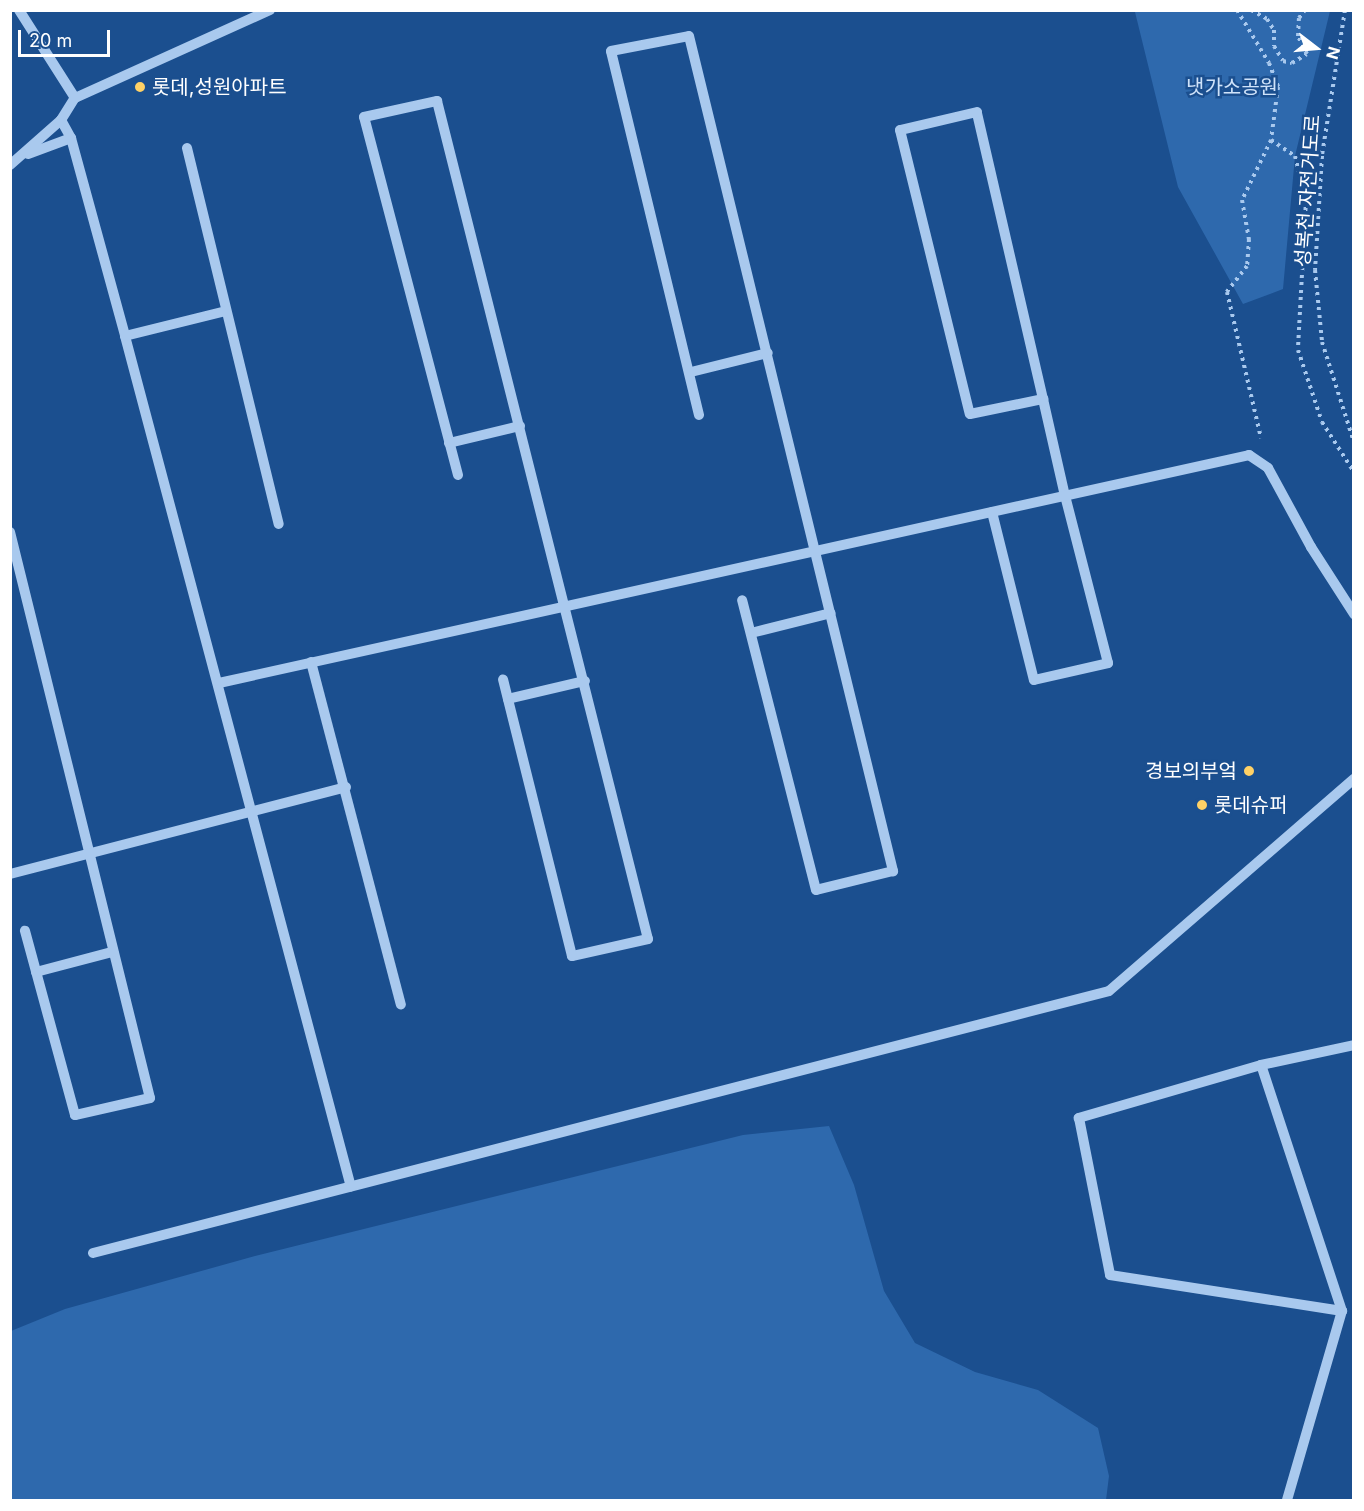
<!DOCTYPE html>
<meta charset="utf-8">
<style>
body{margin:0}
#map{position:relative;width:1364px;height:1511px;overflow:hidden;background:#1b4f8f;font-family:Inter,"Noto Sans KR",sans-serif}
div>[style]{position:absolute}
.green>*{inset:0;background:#2e69ad}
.path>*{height:4px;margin-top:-2px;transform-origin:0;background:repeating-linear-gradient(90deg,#a9c9ee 0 3px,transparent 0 7.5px)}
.minor>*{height:10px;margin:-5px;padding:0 5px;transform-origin:5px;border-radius:5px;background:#a9c9ee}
.dots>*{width:16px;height:16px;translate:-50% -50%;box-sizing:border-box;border:3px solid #1b4f8f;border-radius:50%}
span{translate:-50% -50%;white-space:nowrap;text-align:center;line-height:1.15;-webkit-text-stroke:5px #1b4f8f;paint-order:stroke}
.poi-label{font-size:20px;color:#fff}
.left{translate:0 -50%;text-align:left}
.right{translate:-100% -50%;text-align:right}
.park-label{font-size:20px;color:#cfe3fa}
.street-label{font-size:20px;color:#fff}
.frame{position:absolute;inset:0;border:12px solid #fff;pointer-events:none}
.north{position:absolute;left:1286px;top:18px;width:60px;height:60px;-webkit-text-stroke:4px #1b4f8f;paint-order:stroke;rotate:106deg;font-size:16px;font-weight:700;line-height:24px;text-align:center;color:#fff}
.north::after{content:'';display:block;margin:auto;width:21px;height:27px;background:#fff;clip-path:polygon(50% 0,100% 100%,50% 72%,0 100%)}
.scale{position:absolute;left:18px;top:30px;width:92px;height:27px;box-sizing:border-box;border:3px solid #fff;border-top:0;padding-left:8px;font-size:18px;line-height:21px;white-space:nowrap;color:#fff;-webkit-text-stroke:4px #1b4f8f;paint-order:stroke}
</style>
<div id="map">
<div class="green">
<div style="clip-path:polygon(1161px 10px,1330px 11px,1295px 156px,1283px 289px,1243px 304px,1178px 187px,1135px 12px)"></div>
<div style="clip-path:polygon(829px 1126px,854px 1185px,884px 1291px,915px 1343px,975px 1372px,1038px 1390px,1098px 1428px,1109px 1476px,1106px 1500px,11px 1500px,11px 1331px,65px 1309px,255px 1256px,743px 1135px)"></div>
</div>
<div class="path">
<div style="left:1237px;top:10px;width:62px;rotate:58.9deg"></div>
<div style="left:1269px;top:63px;width:26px;rotate:69deg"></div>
<div style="left:1278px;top:87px;width:53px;rotate:97.5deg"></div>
<div style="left:1271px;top:140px;width:67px;rotate:115.8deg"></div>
<div style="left:1242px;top:200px;width:40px;rotate:80deg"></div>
<div style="left:1249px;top:239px;width:27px;rotate:94deg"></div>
<div style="left:1247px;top:266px;width:33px;rotate:128deg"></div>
<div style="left:1227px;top:292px;width:150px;rotate:76.9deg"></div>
<div style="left:1251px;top:10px;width:18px;rotate:29deg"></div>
<div style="left:1267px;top:19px;width:13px;rotate:58deg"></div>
<div style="left:1274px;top:30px;width:16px;rotate:90deg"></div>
<div style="left:1274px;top:46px;width:17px;rotate:59deg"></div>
<div style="left:1283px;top:61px;width:9px;rotate:13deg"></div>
<div style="left:1292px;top:63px;width:17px;rotate:-31deg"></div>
<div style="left:1307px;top:54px;width:20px;rotate:-117deg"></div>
<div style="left:1298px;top:36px;width:18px;rotate:-87deg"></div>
<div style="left:1299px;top:18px;width:10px;rotate:-53deg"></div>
<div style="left:1345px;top:10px;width:148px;rotate:99deg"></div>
<div style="left:1322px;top:156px;width:114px;rotate:93.5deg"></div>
<div style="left:1315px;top:270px;width:72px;rotate:84.4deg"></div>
<div style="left:1322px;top:342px;width:105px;rotate:72.3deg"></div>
<div style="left:1271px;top:140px;width:29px;rotate:34deg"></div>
<div style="left:1295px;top:156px;width:45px;rotate:76deg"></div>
<div style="left:1306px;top:200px;width:150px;rotate:93.1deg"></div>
<div style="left:1298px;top:350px;width:76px;rotate:71.6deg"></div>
<div style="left:1322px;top:422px;width:59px;rotate:57.4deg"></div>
</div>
<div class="minor">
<div style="left:19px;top:10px;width:104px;rotate:57.5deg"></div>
<div style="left:61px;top:120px;width:21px;rotate:61deg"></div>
<div style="left:71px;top:138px;width:205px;rotate:74.7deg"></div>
<div style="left:125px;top:336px;width:880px;rotate:75.13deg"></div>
<div style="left:187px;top:148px;width:387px;rotate:76.3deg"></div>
<div style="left:28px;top:154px;width:46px;rotate:-20.4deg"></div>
<div style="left:10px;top:165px;width:68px;rotate:-41.4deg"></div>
<div style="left:61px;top:120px;width:26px;rotate:-58deg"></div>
<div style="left:75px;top:98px;width:214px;rotate:-24.3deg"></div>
<div style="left:125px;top:336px;width:104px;rotate:-13.9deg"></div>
<div style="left:691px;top:372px;width:79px;rotate:-13.9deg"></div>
<div style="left:699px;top:415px;width:374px;rotate:-103.6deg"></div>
<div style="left:611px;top:51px;width:79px;rotate:-10.9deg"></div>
<div style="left:689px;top:36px;width:860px;rotate:76.27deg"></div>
<div style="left:893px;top:871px;width:79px;rotate:166.1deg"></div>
<div style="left:816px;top:890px;width:299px;rotate:-104.3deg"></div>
<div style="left:449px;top:443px;width:73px;rotate:-13.5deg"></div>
<div style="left:458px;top:475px;width:370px;rotate:-104.7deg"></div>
<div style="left:364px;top:117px;width:75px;rotate:-12.4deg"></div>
<div style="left:437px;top:101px;width:864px;rotate:75.87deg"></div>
<div style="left:648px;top:939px;width:78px;rotate:167.4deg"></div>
<div style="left:572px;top:956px;width:285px;rotate:-104deg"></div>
<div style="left:992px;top:512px;width:173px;rotate:76deg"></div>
<div style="left:1034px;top:680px;width:76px;rotate:-12.9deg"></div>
<div style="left:1108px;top:663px;width:172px;rotate:-104.4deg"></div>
<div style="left:1065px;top:496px;width:99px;rotate:-102.8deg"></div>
<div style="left:1043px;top:399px;width:294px;rotate:-103deg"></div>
<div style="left:977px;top:112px;width:79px;rotate:166.8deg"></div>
<div style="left:900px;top:130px;width:292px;rotate:76.2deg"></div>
<div style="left:970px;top:414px;width:75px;rotate:-11.6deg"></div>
<div style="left:10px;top:532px;width:583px;rotate:76.11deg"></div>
<div style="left:150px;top:1098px;width:77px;rotate:167.2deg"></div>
<div style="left:75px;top:1115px;width:191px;rotate:-105.2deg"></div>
<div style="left:751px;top:633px;width:82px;rotate:-14deg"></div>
<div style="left:311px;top:662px;width:354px;rotate:75.3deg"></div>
<div style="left:219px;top:683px;width:1055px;rotate:-12.48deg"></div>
<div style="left:1249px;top:455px;width:23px;rotate:34deg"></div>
<div style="left:1268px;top:468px;width:90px;rotate:61.4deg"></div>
<div style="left:1311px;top:547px;width:80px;rotate:57.3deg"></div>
<div style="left:508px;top:699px;width:79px;rotate:-13.2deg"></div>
<div style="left:10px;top:874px;width:347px;rotate:-14.5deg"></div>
<div style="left:36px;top:972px;width:79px;rotate:-14.7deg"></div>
<div style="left:1261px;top:1065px;width:190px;rotate:163.8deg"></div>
<div style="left:1079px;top:1118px;width:160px;rotate:78.8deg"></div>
<div style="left:1110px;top:1275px;width:235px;rotate:8.8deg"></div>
<div style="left:93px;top:1253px;width:1049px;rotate:-14.46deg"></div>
<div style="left:1109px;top:991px;width:324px;rotate:-40.9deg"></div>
<div style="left:1287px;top:1500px;width:197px;rotate:-73.8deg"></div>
<div style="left:1342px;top:1311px;width:259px;rotate:-108.2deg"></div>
<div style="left:1261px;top:1065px;width:95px;rotate:-12.1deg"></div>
</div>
<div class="dots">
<div style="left:140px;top:87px;background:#ffd166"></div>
<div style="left:1249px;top:771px;background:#ffd166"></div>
<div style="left:1202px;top:805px;background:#ffd166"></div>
</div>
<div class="poi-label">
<span class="left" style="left:152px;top:87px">롯데,성원아파트</span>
<span class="right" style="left:1237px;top:771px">경보의부엌</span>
<span class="left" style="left:1214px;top:805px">롯데슈퍼</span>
</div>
<div class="park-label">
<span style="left:1232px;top:87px">냇가소공원</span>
</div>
<div class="street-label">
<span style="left:1308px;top:191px;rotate:-86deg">성복천 자전거도로</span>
</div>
<div class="frame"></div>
<div class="north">N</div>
<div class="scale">20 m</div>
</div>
